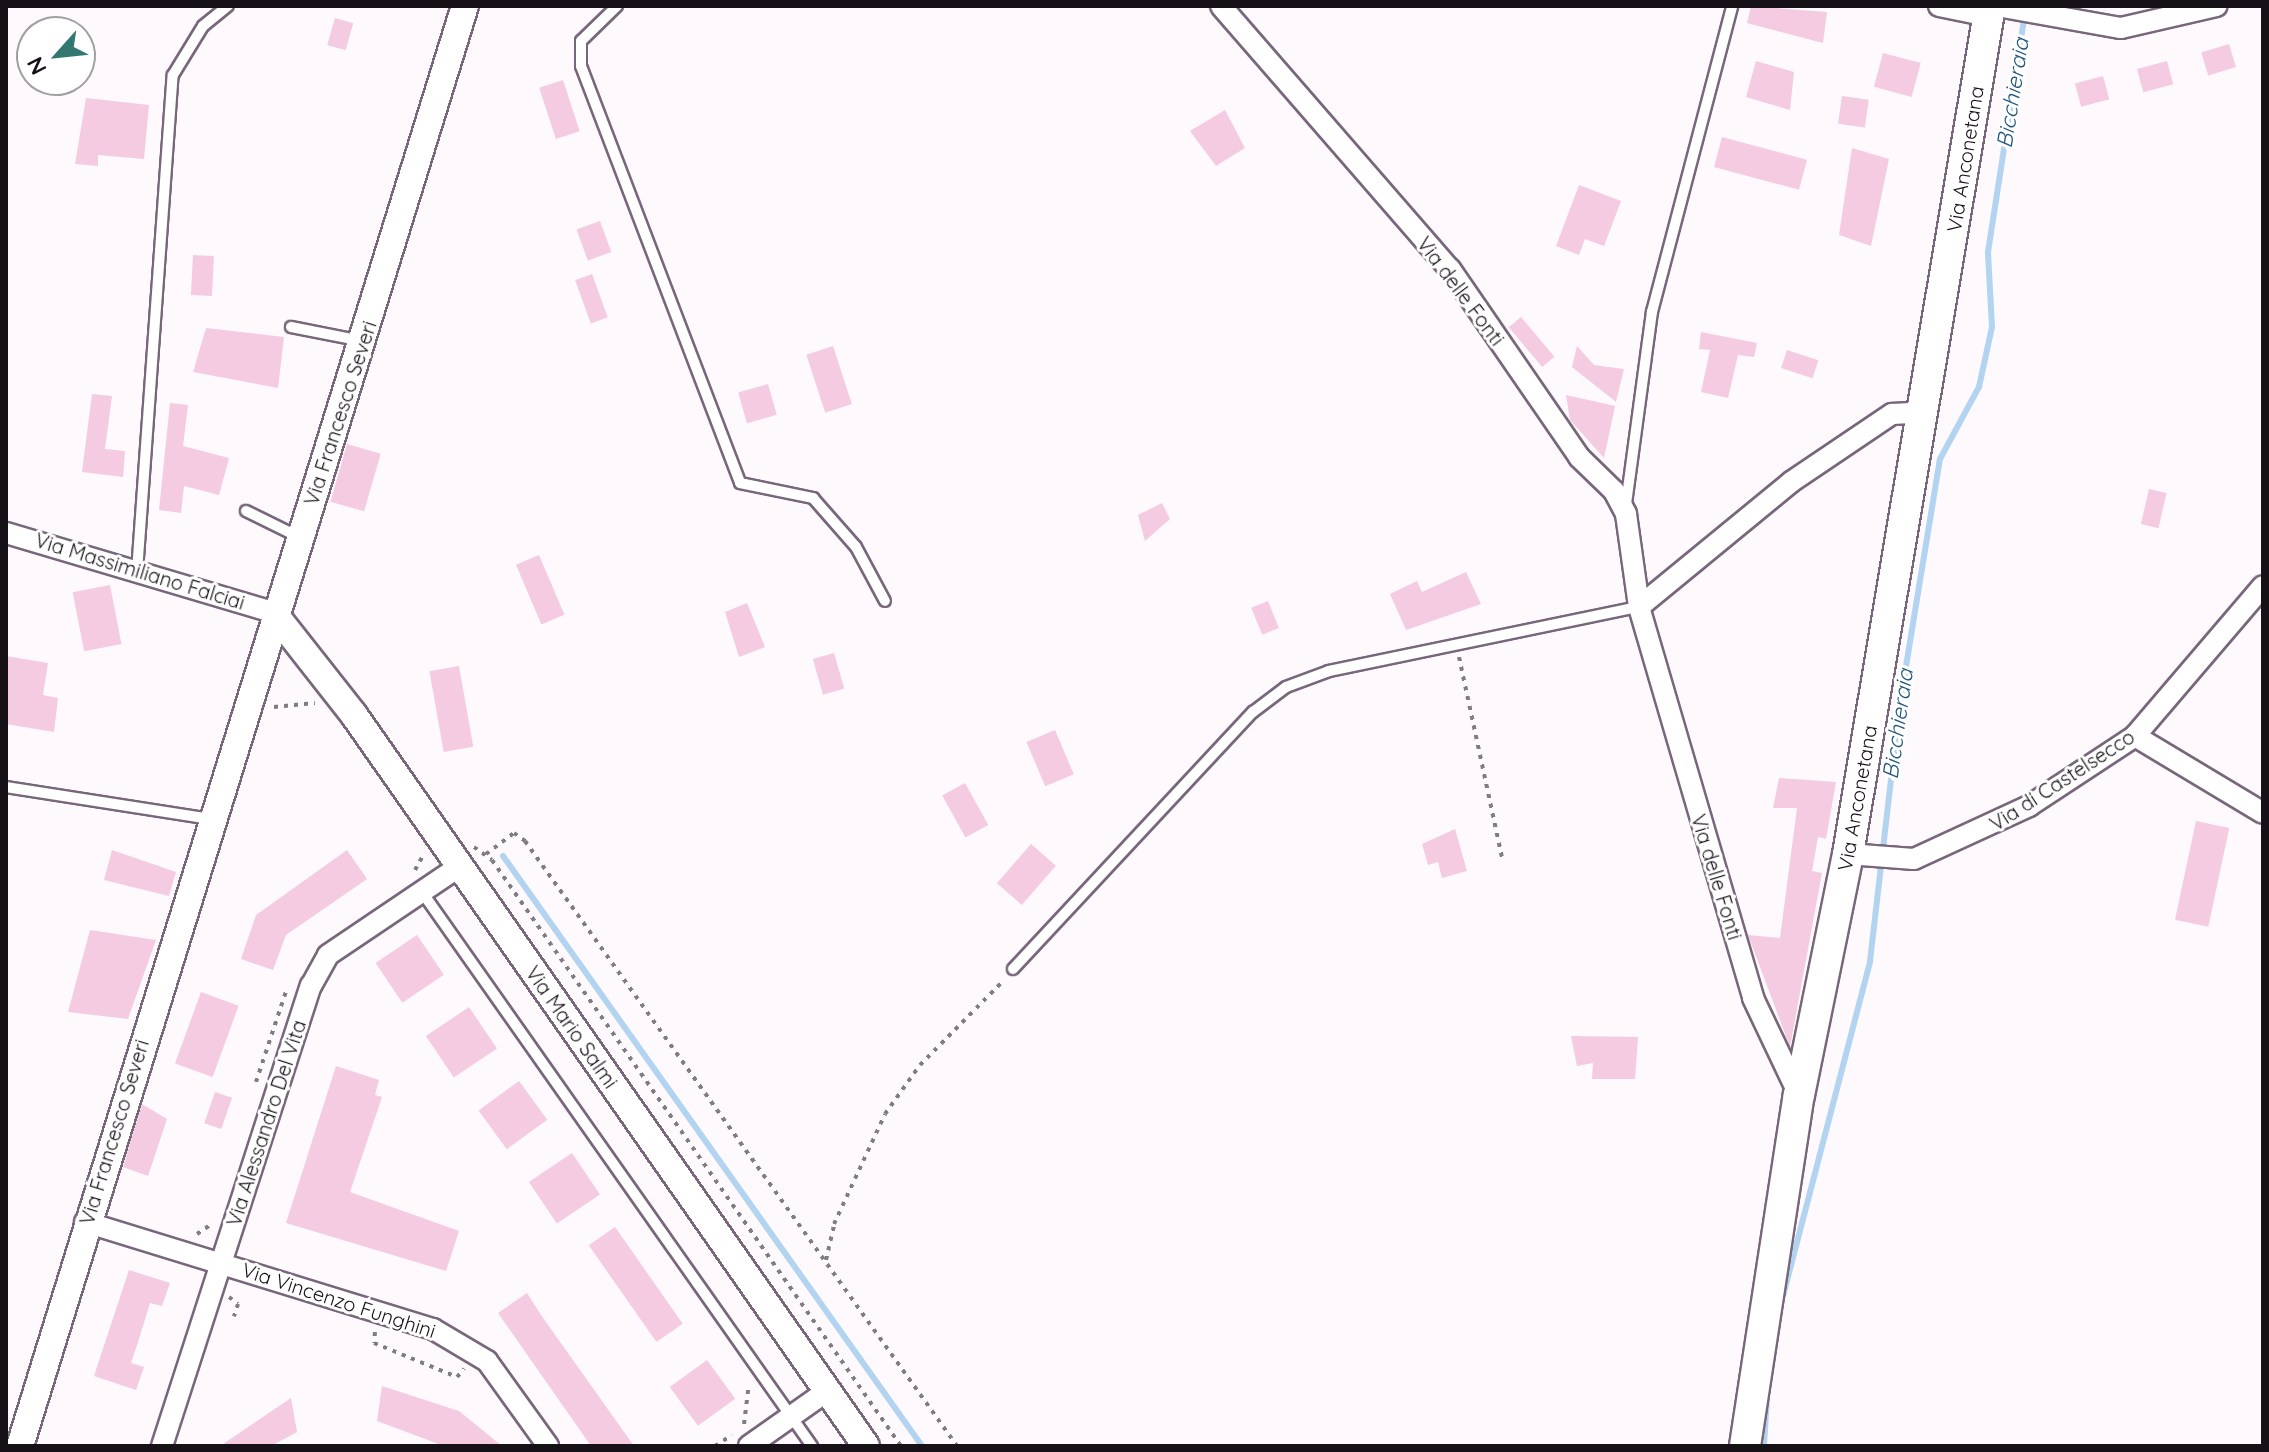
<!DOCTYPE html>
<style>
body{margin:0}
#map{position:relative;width:2269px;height:1452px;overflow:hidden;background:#fdf9fd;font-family:Quicksand,sans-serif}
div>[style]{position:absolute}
.stream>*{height:6px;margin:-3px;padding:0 3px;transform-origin:3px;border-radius:3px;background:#b2d4f1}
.building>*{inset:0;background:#f4cbe1;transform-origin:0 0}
.path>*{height:4px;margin-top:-2px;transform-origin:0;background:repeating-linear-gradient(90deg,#817c82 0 4px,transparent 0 10px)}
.roads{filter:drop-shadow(2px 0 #78677b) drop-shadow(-2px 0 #78677b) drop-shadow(0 2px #78677b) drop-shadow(0 -2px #78677b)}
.service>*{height:10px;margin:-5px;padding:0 5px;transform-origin:5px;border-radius:5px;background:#fff}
.minor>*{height:20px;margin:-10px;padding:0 10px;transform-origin:10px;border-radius:10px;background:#fff}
.tertiary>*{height:26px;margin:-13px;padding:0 13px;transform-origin:13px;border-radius:13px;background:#fff}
.secondary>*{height:30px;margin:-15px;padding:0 15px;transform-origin:15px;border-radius:15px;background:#fff}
span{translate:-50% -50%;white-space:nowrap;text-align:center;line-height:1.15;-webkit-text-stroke:6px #fff;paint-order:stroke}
.street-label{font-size:20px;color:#161017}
.water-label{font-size:22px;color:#24577f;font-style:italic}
.frame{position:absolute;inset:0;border:8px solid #161017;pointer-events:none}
.north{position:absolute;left:16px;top:16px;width:80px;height:80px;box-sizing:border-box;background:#fff;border:2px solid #a29fa2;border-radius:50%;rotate:243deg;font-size:22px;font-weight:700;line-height:32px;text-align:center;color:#161017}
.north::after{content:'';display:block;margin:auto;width:28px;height:36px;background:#327870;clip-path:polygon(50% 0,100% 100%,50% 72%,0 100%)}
</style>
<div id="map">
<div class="stream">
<div style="left:503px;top:856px;width:724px;rotate:54.62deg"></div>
<div style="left:1783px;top:1296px;width:346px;rotate:-75.4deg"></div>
<div style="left:1870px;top:961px;width:254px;rotate:-83.4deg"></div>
<div style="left:1899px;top:709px;width:253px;rotate:-80.7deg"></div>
<div style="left:1940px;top:459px;width:82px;rotate:-61.6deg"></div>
<div style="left:1979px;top:387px;width:61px;rotate:-77.8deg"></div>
<div style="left:1992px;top:327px;width:75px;rotate:-93.1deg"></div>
<div style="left:1988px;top:252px;width:242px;rotate:-81.2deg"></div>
<div style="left:1764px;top:1446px;width:49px;rotate:-86.5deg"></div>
</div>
<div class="building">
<div style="clip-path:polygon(1751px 6px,1827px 12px,1823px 43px,1747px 23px)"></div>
<div style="left:335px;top:18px;width:19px;height:28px;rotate:16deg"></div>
<div style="left:2229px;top:44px;width:24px;height:29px;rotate:73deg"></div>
<div style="left:1883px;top:53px;width:39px;height:35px;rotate:15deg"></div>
<div style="clip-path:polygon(1756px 61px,1794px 72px,1790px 110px,1746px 97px)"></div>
<div style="left:2167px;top:61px;width:24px;height:31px;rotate:75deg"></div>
<div style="left:2103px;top:76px;width:24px;height:29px;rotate:75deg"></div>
<div style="left:563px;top:80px;width:54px;height:25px;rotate:72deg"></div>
<div style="left:1842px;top:96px;width:27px;height:28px;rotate:8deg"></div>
<div style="clip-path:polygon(86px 98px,149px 105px,144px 159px,98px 155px,98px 166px,75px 164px)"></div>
<div style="clip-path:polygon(1225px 110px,1245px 148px,1216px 166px,1190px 131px)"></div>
<div style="left:1722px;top:137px;width:88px;height:31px;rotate:15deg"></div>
<div style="clip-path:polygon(1852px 148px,1889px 159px,1871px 246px,1839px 235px)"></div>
<div style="clip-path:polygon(1579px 185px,1621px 201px,1604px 246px,1585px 239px,1579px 255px,1556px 246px)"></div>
<div style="left:600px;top:221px;width:33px;height:25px;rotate:70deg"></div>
<div style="left:193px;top:255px;width:21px;height:40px;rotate:3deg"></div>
<div style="left:592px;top:274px;width:46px;height:18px;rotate:70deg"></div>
<div style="left:1521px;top:317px;width:52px;height:16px;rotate:50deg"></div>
<div style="clip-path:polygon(206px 328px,284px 337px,278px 388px,193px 372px)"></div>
<div style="clip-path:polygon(1701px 332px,1757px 343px,1754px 357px,1738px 355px,1728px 398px,1701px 392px,1710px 350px,1699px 349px)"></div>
<div style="left:833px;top:346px;width:61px;height:28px;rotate:72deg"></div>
<div style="clip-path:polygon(1577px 346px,1594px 365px,1624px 369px,1616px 402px,1572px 367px)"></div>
<div style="left:1787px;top:350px;width:33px;height:19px;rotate:18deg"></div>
<div style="left:768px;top:384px;width:32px;height:31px;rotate:74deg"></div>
<div style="clip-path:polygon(92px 394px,112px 396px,105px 449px,125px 451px,123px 477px,82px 472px)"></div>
<div style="clip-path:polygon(1566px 395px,1615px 406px,1604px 458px,1570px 420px)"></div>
<div style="clip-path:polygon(170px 403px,188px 405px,183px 446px,229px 458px,219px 495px,184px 486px,181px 513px,159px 510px)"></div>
<div style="left:347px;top:444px;width:35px;height:60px;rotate:16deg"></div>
<div style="left:2149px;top:489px;width:18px;height:36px;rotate:13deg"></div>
<div style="clip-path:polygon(1162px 503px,1170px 519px,1145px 541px,1138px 515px)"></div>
<div style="left:539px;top:555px;width:65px;height:25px;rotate:67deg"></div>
<div style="clip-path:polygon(1466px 572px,1481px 604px,1406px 630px,1390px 594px,1417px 581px,1422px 592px)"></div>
<div style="left:110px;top:585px;width:60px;height:38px;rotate:79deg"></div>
<div style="left:1268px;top:601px;width:29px;height:18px;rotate:68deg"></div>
<div style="clip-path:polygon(747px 603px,765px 647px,739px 657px,725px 612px)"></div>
<div style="left:834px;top:653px;width:37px;height:22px;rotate:74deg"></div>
<div style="clip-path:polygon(6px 656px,48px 663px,43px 695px,58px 698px,54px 732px,6px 724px)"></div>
<div style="left:459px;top:666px;width:82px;height:30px;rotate:80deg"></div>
<div style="left:1055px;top:730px;width:48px;height:31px;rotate:67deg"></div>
<div style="clip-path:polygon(1779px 778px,1836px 782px,1826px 839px,1818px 837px,1812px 871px,1822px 873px,1790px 1047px,1748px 935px,1780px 938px,1797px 808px,1773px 808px)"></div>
<div style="left:965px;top:783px;width:48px;height:26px;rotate:61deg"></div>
<div style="left:2196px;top:821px;width:34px;height:101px;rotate:12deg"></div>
<div style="clip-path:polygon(1455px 829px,1467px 871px,1442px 878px,1438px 862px,1428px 865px,1422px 844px)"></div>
<div style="left:1031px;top:844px;width:33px;height:52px;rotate:41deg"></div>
<div style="clip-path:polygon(112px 850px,176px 872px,169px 896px,104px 880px)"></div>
<div style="clip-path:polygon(347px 850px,367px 879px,286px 935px,273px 970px,241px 959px,256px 915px)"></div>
<div style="clip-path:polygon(90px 930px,156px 940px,128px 1019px,68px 1012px)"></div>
<div style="left:417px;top:935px;width:48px;height:50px;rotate:56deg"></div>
<div style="left:201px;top:992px;width:40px;height:76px;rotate:20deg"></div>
<div style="left:469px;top:1007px;width:50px;height:52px;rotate:56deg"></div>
<div style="clip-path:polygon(1571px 1036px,1638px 1037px,1635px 1079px,1592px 1079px,1593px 1063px,1577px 1066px)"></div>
<div style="clip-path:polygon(336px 1066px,379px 1080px,375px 1095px,382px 1097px,350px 1192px,459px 1231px,446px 1271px,286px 1223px)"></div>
<div style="left:519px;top:1081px;width:48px;height:50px;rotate:54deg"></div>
<div style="left:215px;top:1092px;width:18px;height:33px;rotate:19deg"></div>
<div style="clip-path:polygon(142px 1104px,167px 1119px,148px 1176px,123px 1167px)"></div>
<div style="left:572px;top:1153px;width:50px;height:52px;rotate:56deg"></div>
<div style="left:615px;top:1227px;width:118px;height:32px;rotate:55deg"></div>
<div style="clip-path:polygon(129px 1270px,170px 1283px,162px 1306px,150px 1303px,138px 1342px,131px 1363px,144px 1367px,136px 1390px,94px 1376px)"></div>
<div style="clip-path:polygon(527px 1293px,541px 1315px,634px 1446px,591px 1446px,498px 1313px)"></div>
<div style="left:707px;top:1360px;width:48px;height:46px;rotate:54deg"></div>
<div style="clip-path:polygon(382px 1386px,459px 1411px,502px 1446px,444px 1446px,377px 1421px)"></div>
<div style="clip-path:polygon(291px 1398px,297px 1432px,271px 1446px,220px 1446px)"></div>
</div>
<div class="path">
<div style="left:1459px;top:657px;width:206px;rotate:77.9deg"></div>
<div style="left:274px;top:707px;width:41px;rotate:-5.6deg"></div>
<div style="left:474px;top:847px;width:22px;rotate:36deg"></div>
<div style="left:492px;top:860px;width:715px;rotate:55.09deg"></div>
<div style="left:486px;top:854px;width:35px;rotate:-37deg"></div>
<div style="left:514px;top:833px;width:14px;rotate:36deg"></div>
<div style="left:525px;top:841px;width:743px;rotate:54.47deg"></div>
<div style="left:415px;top:870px;width:18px;rotate:-61deg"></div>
<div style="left:256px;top:1082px;width:99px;rotate:-71.7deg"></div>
<div style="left:197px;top:1234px;width:18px;rotate:-34deg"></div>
<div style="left:826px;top:1260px;width:37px;rotate:-77deg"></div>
<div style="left:834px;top:1224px;width:121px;rotate:-65.1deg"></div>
<div style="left:885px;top:1114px;width:60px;rotate:-54.5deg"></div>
<div style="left:920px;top:1065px;width:118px;rotate:-45.3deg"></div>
<div style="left:229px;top:1297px;width:11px;rotate:38deg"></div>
<div style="left:238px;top:1304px;width:13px;rotate:108deg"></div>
<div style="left:375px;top:1332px;width:11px;rotate:95deg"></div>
<div style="left:374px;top:1343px;width:90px;rotate:22.3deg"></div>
<div style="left:457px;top:1377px;width:11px;rotate:-49deg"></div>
<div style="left:744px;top:1424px;width:38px;rotate:-83deg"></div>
<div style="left:715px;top:1446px;width:20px;rotate:-33deg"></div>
</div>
<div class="roads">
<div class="service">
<div style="left:617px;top:6px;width:50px;rotate:135.8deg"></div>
<div style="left:581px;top:41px;width:25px;rotate:90deg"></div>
<div style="left:581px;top:66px;width:446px;rotate:69.1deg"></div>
<div style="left:740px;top:483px;width:75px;rotate:11.6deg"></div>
<div style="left:813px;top:498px;width:65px;rotate:48.7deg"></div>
<div style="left:856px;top:547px;width:61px;rotate:61.8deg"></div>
<div style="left:291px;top:327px;width:72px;rotate:11.2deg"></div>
<div style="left:1626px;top:504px;width:194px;rotate:-82.3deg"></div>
<div style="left:1652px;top:312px;width:316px;rotate:-75.3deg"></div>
<div style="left:246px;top:511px;width:59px;rotate:26.1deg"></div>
<div style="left:137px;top:572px;width:498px;rotate:-85.9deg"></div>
<div style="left:173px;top:75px;width:57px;rotate:-58.5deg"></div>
<div style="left:203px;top:26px;width:32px;rotate:-39deg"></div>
<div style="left:6px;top:787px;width:207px;rotate:8.9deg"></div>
<div style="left:422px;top:892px;width:678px;rotate:54.86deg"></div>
<div style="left:1013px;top:969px;width:352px;rotate:-47deg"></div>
<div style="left:1253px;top:712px;width:41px;rotate:-37.1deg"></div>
<div style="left:1286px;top:687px;width:46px;rotate:-20.4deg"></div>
<div style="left:1329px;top:671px;width:317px;rotate:-11.7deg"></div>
</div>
<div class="minor">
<div style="left:1221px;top:6px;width:349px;rotate:49deg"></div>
<div style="left:1450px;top:269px;width:228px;rotate:55.5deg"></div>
<div style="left:1579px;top:457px;width:49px;rotate:44.2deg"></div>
<div style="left:1614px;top:491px;width:26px;rotate:62deg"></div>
<div style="left:1626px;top:514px;width:94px;rotate:82deg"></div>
<div style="left:1639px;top:607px;width:407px;rotate:73.7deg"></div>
<div style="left:1753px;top:998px;width:107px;rotate:64.6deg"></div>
<div style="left:1939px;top:6px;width:50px;rotate:11.5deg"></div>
<div style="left:1997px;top:6px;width:126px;rotate:10.1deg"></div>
<div style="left:2121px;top:28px;width:98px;rotate:-13deg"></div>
<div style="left:6px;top:533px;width:278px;rotate:16.5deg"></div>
<div style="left:1639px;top:607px;width:197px;rotate:-39.4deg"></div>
<div style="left:1791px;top:482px;width:122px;rotate:-34deg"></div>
<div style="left:1892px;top:414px;width:33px;rotate:-3deg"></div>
<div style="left:2135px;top:736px;width:149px;rotate:31deg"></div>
<div style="left:1848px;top:854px;width:66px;rotate:4.3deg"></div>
<div style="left:1914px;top:859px;width:127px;rotate:-24.7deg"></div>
<div style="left:2029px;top:806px;width:127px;rotate:-33.4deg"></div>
<div style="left:2135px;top:736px;width:197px;rotate:-49.5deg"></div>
<div style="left:85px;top:1222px;width:364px;rotate:17.1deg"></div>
<div style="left:433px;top:1329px;width:63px;rotate:30.7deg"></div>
<div style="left:487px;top:1361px;width:105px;rotate:54.3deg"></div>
<div style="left:162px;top:1446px;width:484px;rotate:-72.1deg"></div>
<div style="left:311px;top:986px;width:35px;rotate:-61deg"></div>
<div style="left:328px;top:955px;width:159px;rotate:-34deg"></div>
<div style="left:749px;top:1446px;width:95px;rotate:-35.2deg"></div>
</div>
<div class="tertiary">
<div style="left:273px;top:612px;width:131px;rotate:51.8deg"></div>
<div style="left:354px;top:715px;width:892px;rotate:54.99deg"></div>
<div style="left:20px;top:1446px;width:1507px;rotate:-72.83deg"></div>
</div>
<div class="secondary">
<div style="left:1745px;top:1446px;width:355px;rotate:-81.3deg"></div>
<div style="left:1799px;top:1095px;width:246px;rotate:-78.5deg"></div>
<div style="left:1848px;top:854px;width:860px;rotate:-80.49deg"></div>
</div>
</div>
<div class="street-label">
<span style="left:1965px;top:159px;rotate:-81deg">Via Anconetana</span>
<span style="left:1461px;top:291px;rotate:53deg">Via delle Fonti</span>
<span style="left:340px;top:413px;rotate:-72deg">Via Francesco Severi</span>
<span style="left:140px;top:571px;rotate:17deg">Via Massimiliano Falciai</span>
<span style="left:2062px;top:780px;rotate:-33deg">Via di Castelsecco</span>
<span style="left:1857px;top:798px;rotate:-80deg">Via Anconetana</span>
<span style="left:1717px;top:877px;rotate:73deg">Via delle Fonti</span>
<span style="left:572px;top:1027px;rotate:55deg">Via Mario Salmi</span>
<span style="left:266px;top:1123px;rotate:-72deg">Via Alessandro Del Vita</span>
<span style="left:114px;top:1132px;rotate:-73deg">Via Francesco Severi</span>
<span style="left:339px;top:1300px;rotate:18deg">Via Vincenzo Funghini</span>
</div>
<div class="water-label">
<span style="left:2013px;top:93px;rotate:-81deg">Bicchieraia</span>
<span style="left:1898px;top:724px;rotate:-82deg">Bicchieraia</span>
</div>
<div class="frame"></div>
<div class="north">N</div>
</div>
